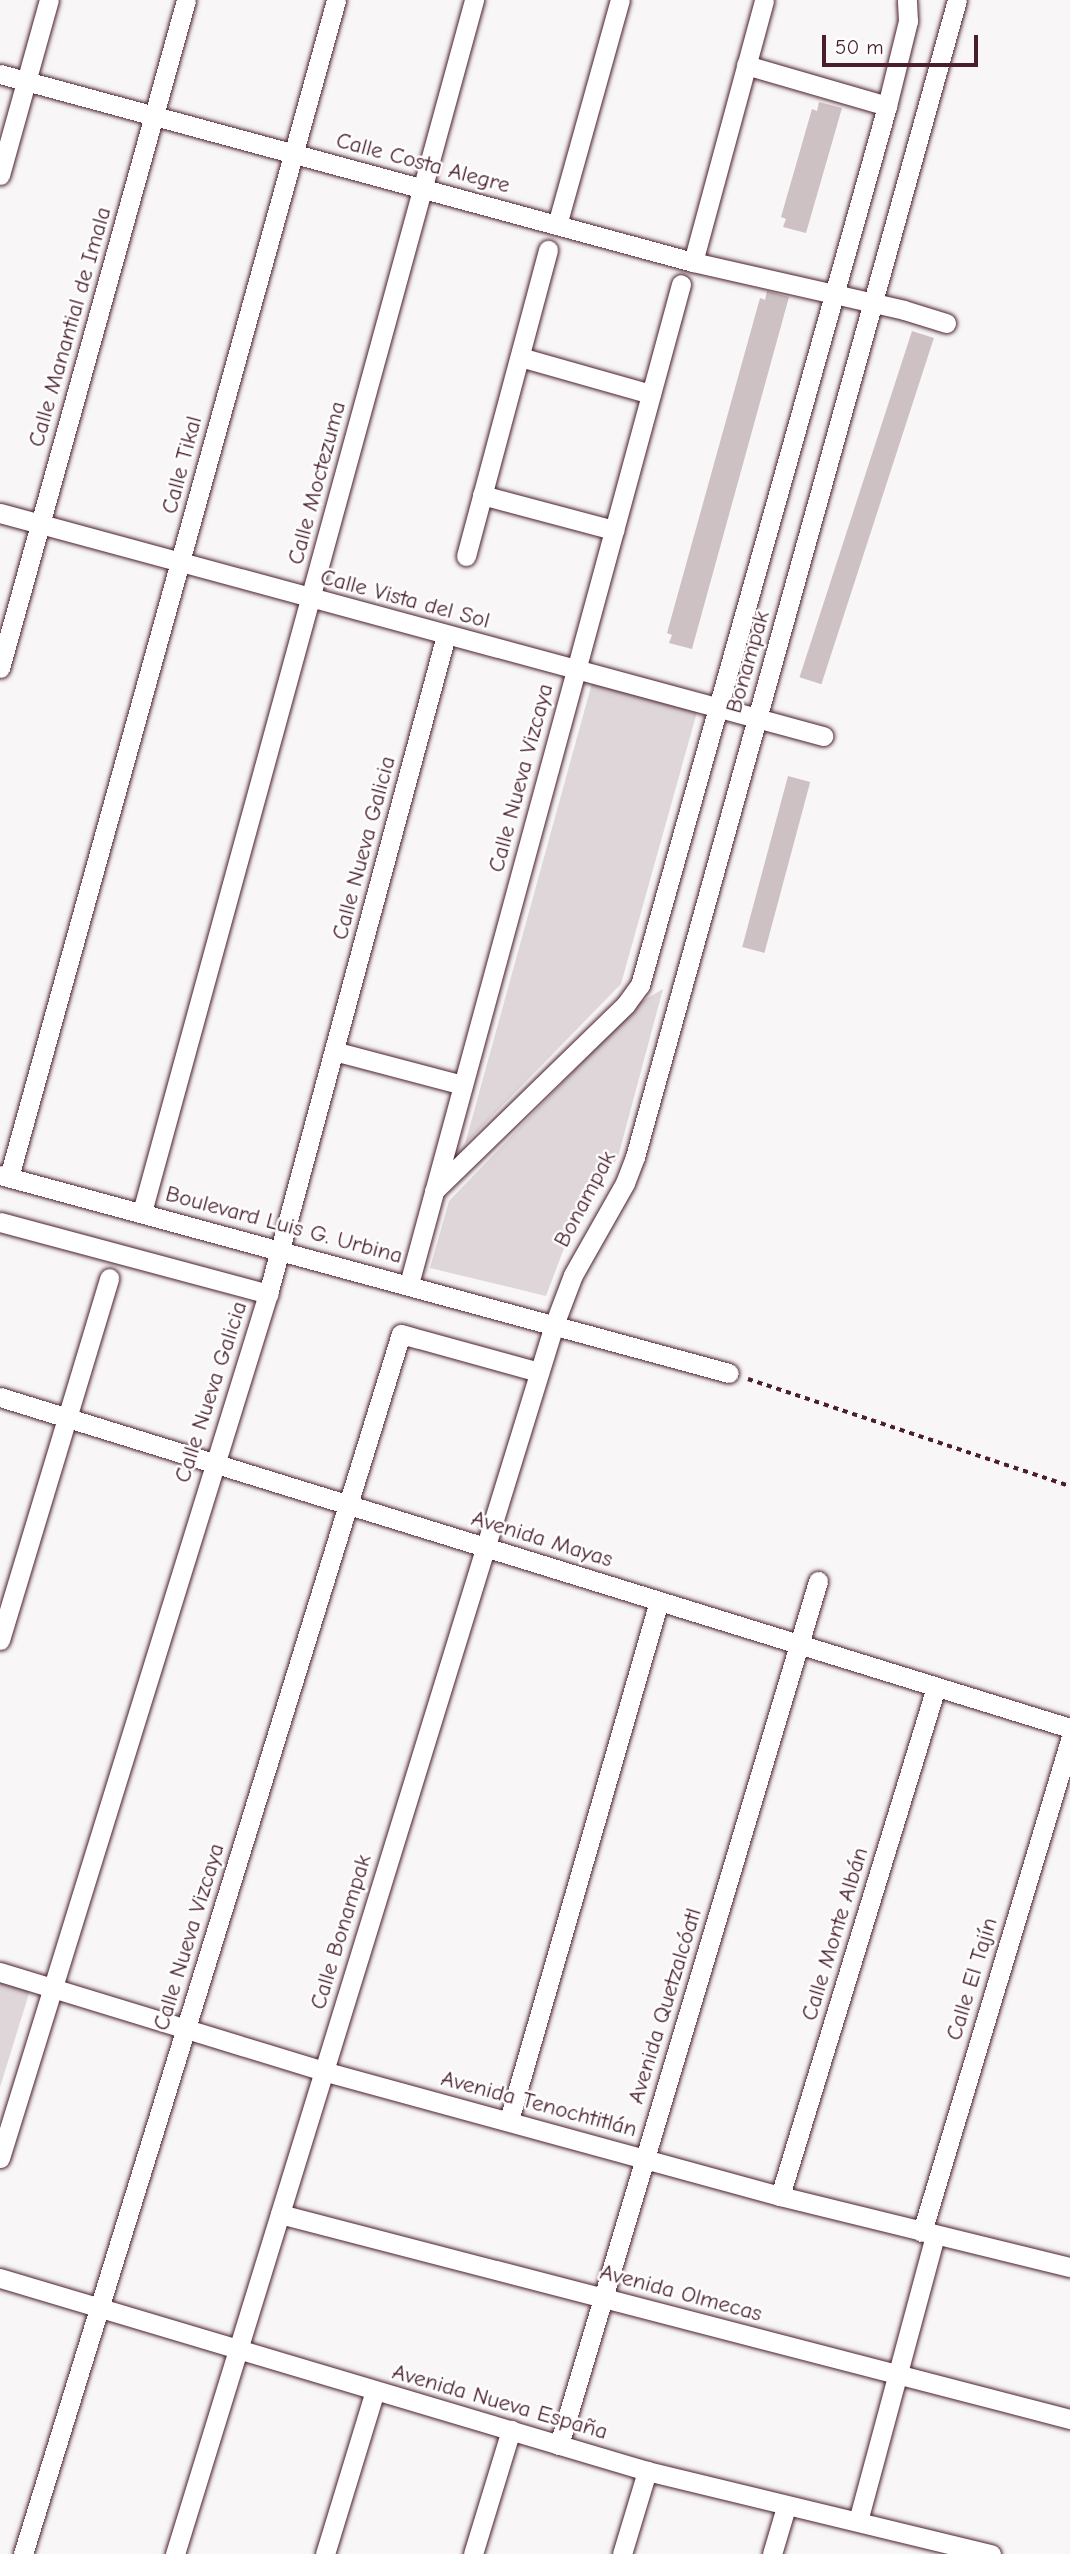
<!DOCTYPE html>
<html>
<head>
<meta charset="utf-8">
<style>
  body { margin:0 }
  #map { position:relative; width:1070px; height:2554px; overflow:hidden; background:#f8f6f7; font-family:"Comic Neue",sans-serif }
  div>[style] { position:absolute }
  .green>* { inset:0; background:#ded6d9 }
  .building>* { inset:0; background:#cdc1c4; transform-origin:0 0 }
  .path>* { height:3.5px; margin-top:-1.75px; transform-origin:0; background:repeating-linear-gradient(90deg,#4a1f2b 0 5px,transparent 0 10px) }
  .roads { filter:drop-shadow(0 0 2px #4a1f2b) drop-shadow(0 0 2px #4a1f2b) }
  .minor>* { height:19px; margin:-9.5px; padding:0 9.5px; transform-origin:9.5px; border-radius:9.5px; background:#fff }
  span { translate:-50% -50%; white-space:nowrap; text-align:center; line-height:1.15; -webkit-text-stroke:5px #fff; paint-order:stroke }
  .street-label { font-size:23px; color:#4a1f2b }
  .scale { position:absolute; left:822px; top:35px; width:156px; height:32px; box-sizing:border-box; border:4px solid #4a1f2b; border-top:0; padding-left:9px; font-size:21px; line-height:24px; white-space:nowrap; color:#4a1f2b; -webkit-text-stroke:5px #fff; paint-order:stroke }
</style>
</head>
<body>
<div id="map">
  <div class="green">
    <i style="clip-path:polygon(592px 683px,697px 712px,621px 984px,465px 1144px)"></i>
    <i style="clip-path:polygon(663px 989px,618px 1157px,571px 1230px,546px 1296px,430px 1268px,449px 1201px,639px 1003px)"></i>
    <i style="clip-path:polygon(0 1978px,31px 1987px,0 2087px)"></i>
  </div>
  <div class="building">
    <i style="clip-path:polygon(819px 102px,842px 108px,806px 233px,783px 227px,786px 219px,781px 217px,812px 109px,817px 111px)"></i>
    <i style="clip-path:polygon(767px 291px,789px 297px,692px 649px,669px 643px,672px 635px,667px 633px,760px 298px,765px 300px)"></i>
    <i style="left:912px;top:331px;width:23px;height:364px;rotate:18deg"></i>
    <i style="left:788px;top:776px;width:23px;height:177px;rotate:15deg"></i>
  </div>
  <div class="path">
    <i style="left:748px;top:1379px;width:339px;rotate:18.4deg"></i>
  </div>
  <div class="roads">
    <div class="minor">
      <i style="left:746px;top:65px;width:147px;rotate:16.2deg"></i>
      <i style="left:0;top:74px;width:718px;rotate:15.18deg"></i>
      <i style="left:693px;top:262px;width:216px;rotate:12.8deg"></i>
      <i style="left:904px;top:310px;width:44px;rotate:17.2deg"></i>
      <i style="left:0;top:175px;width:182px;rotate:-74.4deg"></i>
      <i style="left:557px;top:225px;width:234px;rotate:-74.4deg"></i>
      <i style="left:693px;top:262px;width:271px;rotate:-74.8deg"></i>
      <i style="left:520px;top:357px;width:136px;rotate:15.8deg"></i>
      <i style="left:482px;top:495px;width:137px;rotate:14.9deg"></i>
      <i style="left:0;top:513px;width:853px;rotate:15.16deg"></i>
      <i style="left:466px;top:556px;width:317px;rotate:-75deg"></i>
      <i style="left:0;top:668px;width:693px;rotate:-74.44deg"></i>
      <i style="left:334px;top:1051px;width:133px;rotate:14.8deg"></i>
      <i style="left:0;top:1175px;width:755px;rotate:15.2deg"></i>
      <i style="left:9px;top:1177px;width:1222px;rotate:-74.47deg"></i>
      <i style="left:434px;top:1191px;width:268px;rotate:-44.2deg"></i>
      <i style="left:626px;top:1004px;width:24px;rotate:-54deg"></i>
      <i style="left:640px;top:985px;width:913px;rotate:-74.3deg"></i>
      <i style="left:887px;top:106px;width:88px;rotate:-76.1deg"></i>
      <i style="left:908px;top:21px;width:21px;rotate:-93deg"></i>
      <i style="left:142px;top:1212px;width:1257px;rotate:-74.68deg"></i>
      <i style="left:0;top:1222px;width:278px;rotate:15deg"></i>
      <i style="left:409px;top:1284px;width:1036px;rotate:-74.78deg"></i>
      <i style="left:0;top:1397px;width:1120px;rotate:17.19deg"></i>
      <i style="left:0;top:1640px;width:378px;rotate:-73.2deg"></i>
      <i style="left:0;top:1972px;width:338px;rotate:17deg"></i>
      <i style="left:323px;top:2071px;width:474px;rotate:15.3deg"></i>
      <i style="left:780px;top:2196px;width:299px;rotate:13.8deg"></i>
      <i style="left:509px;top:2120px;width:540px;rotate:-73.88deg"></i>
      <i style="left:0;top:2158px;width:905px;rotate:-72.77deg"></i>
      <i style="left:268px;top:1294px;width:683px;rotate:-74.88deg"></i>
      <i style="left:780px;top:2196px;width:532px;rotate:-72.96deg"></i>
      <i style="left:280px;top:2214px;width:816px;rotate:14.55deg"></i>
      <i style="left:922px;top:2232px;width:514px;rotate:-73.26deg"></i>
      <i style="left:0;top:2278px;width:675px;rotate:16.61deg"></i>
      <i style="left:647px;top:2471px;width:354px;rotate:13.6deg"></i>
      <i style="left:559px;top:2445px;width:902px;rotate:-73.31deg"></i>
      <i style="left:858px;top:2521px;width:296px;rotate:-74.9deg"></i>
      <i style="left:23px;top:2554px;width:1277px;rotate:-72.79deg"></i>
      <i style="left:401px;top:1334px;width:143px;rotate:15.4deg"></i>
      <i style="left:175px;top:2554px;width:1286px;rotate:-72.86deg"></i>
      <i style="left:554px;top:1325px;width:53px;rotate:-69.2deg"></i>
      <i style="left:573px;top:1275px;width:106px;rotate:-60.5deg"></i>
      <i style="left:625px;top:1183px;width:28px;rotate:-69deg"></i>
      <i style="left:635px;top:1157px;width:1201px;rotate:-74.45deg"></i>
      <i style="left:325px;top:2554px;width:171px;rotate:-73deg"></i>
      <i style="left:473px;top:2554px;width:130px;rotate:-73deg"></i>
      <i style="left:622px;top:2554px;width:87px;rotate:-73.2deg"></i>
      <i style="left:772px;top:2554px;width:49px;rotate:-73.4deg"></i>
    </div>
  </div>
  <div class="street-label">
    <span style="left:423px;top:163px;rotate:15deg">Calle Costa Alegre</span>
    <span style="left:70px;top:327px;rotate:-74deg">Calle Manantial de Imala</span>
    <span style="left:182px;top:465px;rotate:-75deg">Calle Tikal</span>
    <span style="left:317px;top:483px;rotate:-75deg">Calle Moctezuma</span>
    <span style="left:405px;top:599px;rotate:15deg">Calle Vista del Sol</span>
    <span style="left:748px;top:662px;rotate:-74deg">Bonampak</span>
    <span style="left:521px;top:778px;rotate:-75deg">Calle Nueva Vizcaya</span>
    <span style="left:364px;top:848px;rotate:-75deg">Calle Nueva Galicia</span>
    <span style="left:585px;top:1199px;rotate:-62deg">Bonampak</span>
    <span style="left:284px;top:1225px;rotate:15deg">Boulevard Luis G. Urbina</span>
    <span style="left:211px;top:1392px;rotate:-72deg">Calle Nueva Galicia</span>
    <span style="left:542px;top:1539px;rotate:17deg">Avenida Mayas</span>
    <span style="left:341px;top:1932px;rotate:-73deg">Calle Bonampak</span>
    <span style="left:835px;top:1934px;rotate:-73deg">Calle Monte Albán</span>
    <span style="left:189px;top:1937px;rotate:-73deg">Calle Nueva Vizcaya</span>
    <span style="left:972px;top:1979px;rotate:-73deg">Calle El Tajín</span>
    <span style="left:665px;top:2006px;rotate:-73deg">Avenida Quetzalcóatl</span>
    <span style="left:539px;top:2104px;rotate:15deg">Avenida Tenochtitlán</span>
    <span style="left:681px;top:2293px;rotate:15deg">Avenida Olmecas</span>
    <span style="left:500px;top:2402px;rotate:16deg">Avenida Nueva España</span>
  </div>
  <div class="scale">50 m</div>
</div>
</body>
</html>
